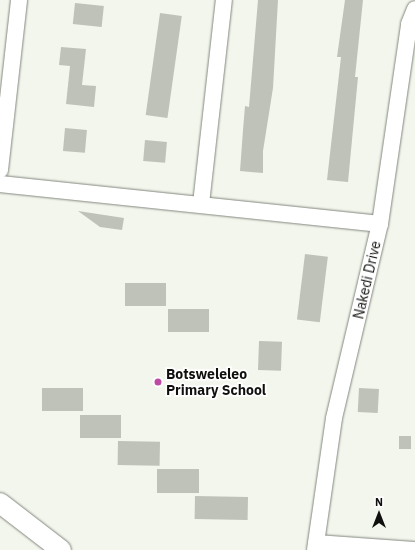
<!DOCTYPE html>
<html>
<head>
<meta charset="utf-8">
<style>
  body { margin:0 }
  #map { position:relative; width:415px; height:550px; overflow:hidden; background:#f2f6ed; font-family:"IBM Plex Sans",sans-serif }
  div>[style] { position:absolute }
  .building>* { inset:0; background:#bec2b9; transform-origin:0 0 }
  .roads { filter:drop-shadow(0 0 1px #83877e) drop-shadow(0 0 1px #83877e) }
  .minor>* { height:16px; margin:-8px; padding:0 8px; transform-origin:8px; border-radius:8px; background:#fff }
  .tertiary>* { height:20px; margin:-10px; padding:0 10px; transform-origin:10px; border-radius:10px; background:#fff }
  .dots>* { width:11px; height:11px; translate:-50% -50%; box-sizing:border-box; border:2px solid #fff; border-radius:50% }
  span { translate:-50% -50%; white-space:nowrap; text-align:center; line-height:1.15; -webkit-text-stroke:3.5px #fff; paint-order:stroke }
  .street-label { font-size:14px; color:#0f100d }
  .poi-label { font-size:14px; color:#0f100d; font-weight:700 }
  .left { translate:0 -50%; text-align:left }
  .north { position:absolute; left:359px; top:494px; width:40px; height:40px; -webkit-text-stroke:3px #fff; paint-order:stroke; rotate:0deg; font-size:11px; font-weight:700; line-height:16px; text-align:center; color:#0f100d }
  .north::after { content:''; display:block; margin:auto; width:14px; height:18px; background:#0f100d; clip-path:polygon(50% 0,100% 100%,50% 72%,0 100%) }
</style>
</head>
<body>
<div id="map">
  <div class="building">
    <i style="clip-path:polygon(258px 0,278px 0,273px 88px,263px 151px,263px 173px,240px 171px,243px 130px,245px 106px,249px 107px)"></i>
    <i style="clip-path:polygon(345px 0,363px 0,355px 77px,358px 77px,348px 182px,327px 180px,341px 57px,337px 57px)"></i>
    <i style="left:75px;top:3px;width:29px;height:21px;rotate:6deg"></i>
    <i style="left:160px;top:13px;width:22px;height:103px;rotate:8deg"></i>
    <i style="clip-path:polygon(61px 47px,86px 49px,82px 85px,96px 86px,94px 107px,66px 104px,70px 66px,59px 65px)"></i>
    <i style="left:65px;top:128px;width:22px;height:23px;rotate:5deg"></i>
    <i style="left:145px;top:140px;width:22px;height:21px;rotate:5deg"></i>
    <i style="clip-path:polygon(78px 211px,124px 218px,122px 230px,100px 227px)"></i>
    <i style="left:305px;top:254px;width:23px;height:66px;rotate:7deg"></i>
    <i style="left:125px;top:283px;width:41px;height:23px"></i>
    <i style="left:168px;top:309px;width:41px;height:23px"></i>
    <i style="left:259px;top:341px;width:23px;height:29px;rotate:2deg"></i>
    <i style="left:42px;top:388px;width:41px;height:23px"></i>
    <i style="left:359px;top:388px;width:20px;height:24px;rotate:3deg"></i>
    <i style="left:80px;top:415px;width:41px;height:23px"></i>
    <i style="left:399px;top:436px;width:12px;height:13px"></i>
    <i style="left:118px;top:441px;width:42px;height:24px;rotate:1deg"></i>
    <i style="left:157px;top:469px;width:42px;height:24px"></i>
    <i style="left:195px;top:496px;width:53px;height:23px;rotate:1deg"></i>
  </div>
  <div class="roads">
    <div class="minor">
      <i style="left:0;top:170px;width:171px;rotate:-83.6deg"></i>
      <i style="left:0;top:184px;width:382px;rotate:6deg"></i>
      <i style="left:201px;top:204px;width:205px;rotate:-83.6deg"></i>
      <i style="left:316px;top:543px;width:98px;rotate:4.1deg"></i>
      <i style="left:315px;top:550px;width:133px;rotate:-81.8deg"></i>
      <i style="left:334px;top:418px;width:199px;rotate:-76.7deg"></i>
      <i style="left:380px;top:224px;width:202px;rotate:-81.7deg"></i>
      <i style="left:409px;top:24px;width:16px;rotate:-68deg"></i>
    </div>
    <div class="tertiary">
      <i style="left:0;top:503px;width:77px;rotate:37.6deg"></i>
    </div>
  </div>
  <div class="dots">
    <i style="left:158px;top:382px;background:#bd4aa3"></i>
  </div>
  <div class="street-label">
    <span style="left:367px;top:280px;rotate:-77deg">Nakedi Drive</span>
  </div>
  <div class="poi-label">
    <span class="left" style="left:166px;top:382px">Botsweleleo<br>Primary School</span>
  </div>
  <div class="north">N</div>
</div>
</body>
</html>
